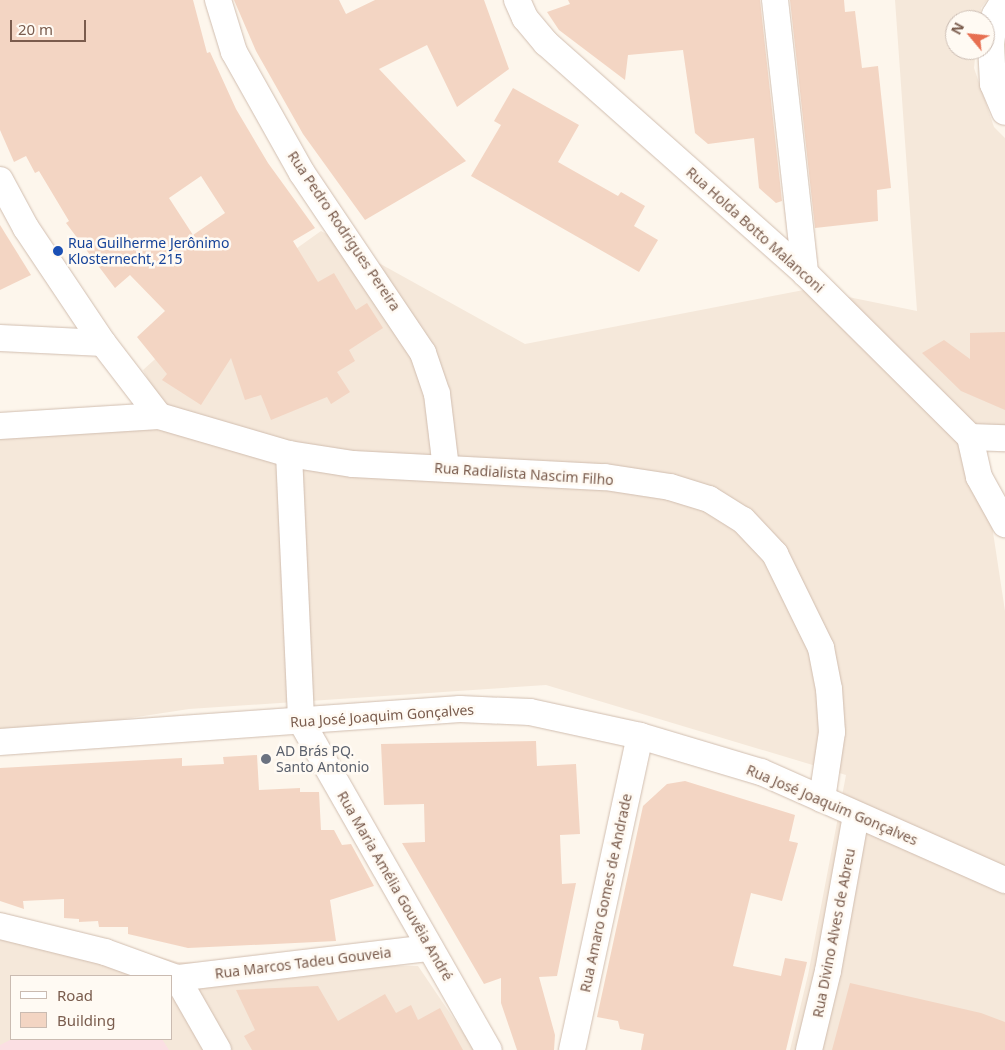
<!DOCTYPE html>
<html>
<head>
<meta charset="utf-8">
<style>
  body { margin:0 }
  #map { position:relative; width:1005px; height:1050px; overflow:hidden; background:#fdf6ec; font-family:"Noto Sans",sans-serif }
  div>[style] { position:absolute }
  .residential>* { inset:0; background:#f5e8da }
  .medical>* { inset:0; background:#fbdfe3 }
  .building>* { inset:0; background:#f3d5c3 }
  .roads { filter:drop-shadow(0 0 1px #d1beb0) drop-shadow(0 0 1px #d1beb0) }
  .minor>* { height:26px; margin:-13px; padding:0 13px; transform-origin:13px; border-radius:13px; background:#fff }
  .dots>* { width:14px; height:14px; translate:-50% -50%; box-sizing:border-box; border:2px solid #fffaf3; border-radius:50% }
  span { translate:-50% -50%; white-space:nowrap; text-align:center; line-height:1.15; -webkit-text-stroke:5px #fffaf3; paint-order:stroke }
  .street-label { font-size:14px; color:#7a5c4d }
  .transit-label { font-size:14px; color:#164399 }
  .left { translate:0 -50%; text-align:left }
  .worship-label { font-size:14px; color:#5b616d }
  .legend { position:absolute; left:10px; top:975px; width:162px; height:65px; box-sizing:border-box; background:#fffaf3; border:1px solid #cabbb1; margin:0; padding:6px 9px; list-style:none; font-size:15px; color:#7a5c4d }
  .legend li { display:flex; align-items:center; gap:10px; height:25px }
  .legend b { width:25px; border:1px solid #cabbb1 }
  .north { position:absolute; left:945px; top:10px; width:50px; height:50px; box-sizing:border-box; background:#fffaf3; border:1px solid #cabbb1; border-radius:50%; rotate:298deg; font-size:14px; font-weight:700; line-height:20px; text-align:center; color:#7a5c4d }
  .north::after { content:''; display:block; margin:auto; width:18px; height:22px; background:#e76f51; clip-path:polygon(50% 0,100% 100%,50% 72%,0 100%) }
  .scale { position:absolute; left:10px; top:20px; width:76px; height:22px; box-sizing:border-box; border:2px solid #7a5c4d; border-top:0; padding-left:6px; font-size:15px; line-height:18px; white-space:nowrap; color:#7a5c4d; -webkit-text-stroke:4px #fffaf3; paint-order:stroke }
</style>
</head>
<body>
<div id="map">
  <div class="residential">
    <i style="clip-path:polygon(895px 0,987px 0,981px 8px,980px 20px,955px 20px,955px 50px,976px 50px,974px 68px,994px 127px,1005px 138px,1005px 426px,977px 427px,1005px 611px,1005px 1050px,790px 1050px,808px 975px,846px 775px,546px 685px,189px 709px,0 738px,0 422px,166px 412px,143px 370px,206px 313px,321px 231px,525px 344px,809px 289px,917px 311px)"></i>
    <i style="clip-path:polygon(evenodd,0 912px,178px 962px,418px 966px,475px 1050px,0 1050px,0 912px,11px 976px,171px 976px,171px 1039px,11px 1039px,11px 976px)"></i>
  </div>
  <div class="medical">
    <i style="clip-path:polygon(12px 1039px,162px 1039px,169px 1050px,0 1050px,0 1045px)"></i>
  </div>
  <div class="building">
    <i style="clip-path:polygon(evenodd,0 0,193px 0,207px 53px,210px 52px,236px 109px,268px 163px,315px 228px,293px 241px,318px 282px,334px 273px,356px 310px,367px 303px,383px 328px,349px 350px,355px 361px,337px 372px,350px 392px,331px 404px,327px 397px,271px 420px,261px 395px,245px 400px,231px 358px,201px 405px,162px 380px,167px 374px,137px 337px,165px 311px,130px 275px,115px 288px,66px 223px,69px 221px,39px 171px,35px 173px,26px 156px,14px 162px,0 130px,0 0,201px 176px,225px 213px,193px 235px,169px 198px,201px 176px)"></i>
    <i style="clip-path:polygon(234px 0,339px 0,346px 14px,375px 0,484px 0,509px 69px,457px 107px,427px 45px,379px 69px,466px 161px,365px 220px,303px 134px,256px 51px)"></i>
    <i style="clip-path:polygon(568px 0,760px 0,782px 201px,776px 203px,759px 188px,754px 138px,708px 144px,695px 133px,683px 50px,628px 55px,625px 80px,559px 30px,547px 12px,570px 4px)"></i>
    <i style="clip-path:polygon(790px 0,844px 0,845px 12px,855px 11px,862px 68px,878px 66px,891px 188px,877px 190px,878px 221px,815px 228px)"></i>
    <i style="clip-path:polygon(513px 88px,579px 125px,558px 162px,618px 196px,621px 192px,645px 206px,634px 226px,658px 240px,639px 272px,471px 176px,501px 125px,494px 121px)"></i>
    <i style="clip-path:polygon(0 225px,31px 275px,0 290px)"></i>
    <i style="clip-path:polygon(1005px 332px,1005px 410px,961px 391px,922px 353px,944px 340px,970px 359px,970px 333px)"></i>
    <i style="clip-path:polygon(536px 741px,537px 766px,576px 764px,580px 834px,560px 835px,562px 884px,576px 883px,557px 976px,539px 977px,555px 1035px,554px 1050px,517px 1050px,501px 1003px,501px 978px,484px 984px,402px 843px,425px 842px,424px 804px,384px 805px,381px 744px)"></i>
    <i style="clip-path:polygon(257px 755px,259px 790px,300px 788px,300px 792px,319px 792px,321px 830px,334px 830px,342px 845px,351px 844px,374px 886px,330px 900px,336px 941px,188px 948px,128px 934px,128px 927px,99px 927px,98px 921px,79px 922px,79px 919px,64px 918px,64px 899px,23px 901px,24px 909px,0 901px,0 768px,182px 758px,182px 766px,224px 764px,223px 757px)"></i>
    <i style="clip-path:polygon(685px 781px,795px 815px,789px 841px,798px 843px,782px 901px,751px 893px,733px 966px,781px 976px,785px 958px,807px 962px,786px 1050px,641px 1050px,644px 1034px,620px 1029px,618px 1021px,597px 1017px,643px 806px,667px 784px)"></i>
    <i style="clip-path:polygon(850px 983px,981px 1013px,1005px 1022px,1005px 1050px,832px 1050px)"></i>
    <i style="clip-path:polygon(318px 986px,338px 1021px,385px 994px,396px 1013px,411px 1005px,418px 1020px,440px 1008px,463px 1050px,252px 1050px,244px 1036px,255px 1030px,236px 990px)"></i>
  </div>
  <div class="roads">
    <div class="minor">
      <i style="left:218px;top:0;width:54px;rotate:72.9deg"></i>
      <i style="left:234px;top:52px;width:139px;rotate:60.7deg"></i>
      <i style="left:302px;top:173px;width:217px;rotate:56.1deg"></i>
      <i style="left:423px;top:353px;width:43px;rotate:71.1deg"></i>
      <i style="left:437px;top:394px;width:75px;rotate:83.1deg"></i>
      <i style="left:517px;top:0;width:20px;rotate:66deg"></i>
      <i style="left:525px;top:18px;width:33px;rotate:50deg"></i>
      <i style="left:546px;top:43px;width:346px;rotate:41.6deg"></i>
      <i style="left:805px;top:273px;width:233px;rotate:44.8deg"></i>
      <i style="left:970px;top:437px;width:35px;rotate:2deg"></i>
      <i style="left:775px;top:0;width:275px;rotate:83.7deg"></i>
      <i style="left:1004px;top:0;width:17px;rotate:121deg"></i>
      <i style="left:995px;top:15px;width:30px;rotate:98deg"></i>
      <i style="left:991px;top:45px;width:39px;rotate:87deg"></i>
      <i style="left:993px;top:84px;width:30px;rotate:67deg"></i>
      <i style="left:0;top:180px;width:55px;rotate:61.6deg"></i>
      <i style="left:26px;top:228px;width:138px;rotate:56.2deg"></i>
      <i style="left:103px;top:343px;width:92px;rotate:52.5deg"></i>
      <i style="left:0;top:338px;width:103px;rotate:2.8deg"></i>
      <i style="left:0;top:426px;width:159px;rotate:-3.6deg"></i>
      <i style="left:159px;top:416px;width:135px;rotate:16.3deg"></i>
      <i style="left:289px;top:454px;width:65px;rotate:8.9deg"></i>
      <i style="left:353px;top:464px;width:252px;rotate:3deg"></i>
      <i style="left:605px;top:477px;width:66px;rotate:8.7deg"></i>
      <i style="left:670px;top:487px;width:41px;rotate:17.1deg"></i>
      <i style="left:709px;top:499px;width:40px;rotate:32deg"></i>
      <i style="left:743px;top:520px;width:47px;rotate:46.7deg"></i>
      <i style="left:775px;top:554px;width:105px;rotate:63.9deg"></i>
      <i style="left:821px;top:648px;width:42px;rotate:79deg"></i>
      <i style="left:829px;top:689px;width:43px;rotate:86deg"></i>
      <i style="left:832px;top:732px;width:68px;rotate:98.5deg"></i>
      <i style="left:970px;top:437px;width:41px;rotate:77.3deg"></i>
      <i style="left:979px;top:477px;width:54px;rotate:61deg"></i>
      <i style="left:289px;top:454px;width:267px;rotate:87.4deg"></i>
      <i style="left:301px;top:721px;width:379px;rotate:60.3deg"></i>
      <i style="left:0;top:742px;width:461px;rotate:-4.1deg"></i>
      <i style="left:460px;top:709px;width:70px;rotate:2.5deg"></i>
      <i style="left:530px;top:712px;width:113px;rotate:12.3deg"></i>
      <i style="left:640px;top:736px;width:126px;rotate:16.6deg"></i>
      <i style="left:761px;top:772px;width:267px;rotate:23.9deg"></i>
      <i style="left:0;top:926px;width:108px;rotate:13.9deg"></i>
      <i style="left:105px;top:952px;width:77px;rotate:19.9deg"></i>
      <i style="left:177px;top:978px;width:83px;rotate:60.3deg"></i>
      <i style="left:177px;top:978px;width:254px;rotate:-6.8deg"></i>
      <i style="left:572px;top:1050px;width:321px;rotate:-77.8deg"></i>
      <i style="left:809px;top:1050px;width:81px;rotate:-76.5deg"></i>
      <i style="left:828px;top:971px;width:158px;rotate:-79.8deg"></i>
    </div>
  </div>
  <div class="dots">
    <i style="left:58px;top:251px;background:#1a4fb4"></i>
    <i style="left:266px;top:759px;background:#6b7280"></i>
  </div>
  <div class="street-label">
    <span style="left:755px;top:230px;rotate:42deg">Rua Holda Botto Malanconi</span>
    <span style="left:344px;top:231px;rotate:56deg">Rua Pedro Rodrigues Pereira</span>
    <span style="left:524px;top:474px;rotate:4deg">Rua Radialista Nascim Filho</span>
    <span style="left:382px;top:716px;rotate:-4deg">Rua José Joaquim Gonçalves</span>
    <span style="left:832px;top:805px;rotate:23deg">Rua José Joaquim Gonçalves</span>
    <span style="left:395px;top:886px;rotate:60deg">Rua Maria Amélia Gouvêia André</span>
    <span style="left:606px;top:893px;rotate:-78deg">Rua Amaro Gomes de Andrade</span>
    <span style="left:834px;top:933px;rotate:-79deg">Rua Divino Alves de Abreu</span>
    <span style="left:303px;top:963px;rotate:-7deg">Rua Marcos Tadeu Gouveia</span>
  </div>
  <div class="transit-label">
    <span class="left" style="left:68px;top:251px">Rua Guilherme Jerônimo<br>Klosternecht, 215</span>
  </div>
  <div class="worship-label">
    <span class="left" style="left:276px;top:759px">AD Brás PQ.<br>Santo Antonio</span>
  </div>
  <ul class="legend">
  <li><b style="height:6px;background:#fff"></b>Road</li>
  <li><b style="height:14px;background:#f3d5c3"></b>Building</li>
  </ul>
  <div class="north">N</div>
  <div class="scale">20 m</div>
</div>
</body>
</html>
